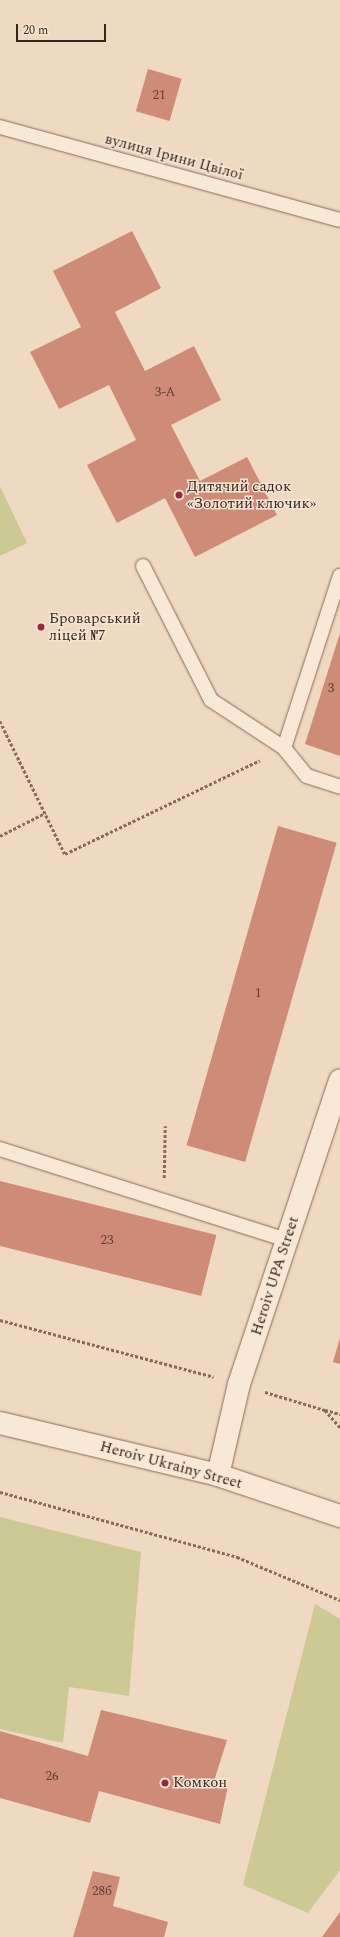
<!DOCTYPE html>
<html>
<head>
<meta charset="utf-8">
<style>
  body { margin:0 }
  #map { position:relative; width:340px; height:1937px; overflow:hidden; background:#efd9c2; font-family:Spectral,serif }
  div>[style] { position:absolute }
  .green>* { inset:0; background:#cdc995 }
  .building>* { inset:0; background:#ce8b77; transform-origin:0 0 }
  .path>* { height:2.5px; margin-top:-1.25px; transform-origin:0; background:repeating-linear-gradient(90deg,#896959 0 3px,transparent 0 5px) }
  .roads { filter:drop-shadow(0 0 1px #896959) drop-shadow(0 0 1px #896959) }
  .service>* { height:14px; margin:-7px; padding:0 7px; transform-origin:7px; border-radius:7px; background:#f9e8d5 }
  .minor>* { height:22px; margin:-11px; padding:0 11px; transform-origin:11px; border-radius:11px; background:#f9e8d5 }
  .secondary>* { height:22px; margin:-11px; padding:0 11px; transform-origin:11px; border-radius:11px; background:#f9e8d5 }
  .dots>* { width:11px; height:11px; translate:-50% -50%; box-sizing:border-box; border:2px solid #f6e5d2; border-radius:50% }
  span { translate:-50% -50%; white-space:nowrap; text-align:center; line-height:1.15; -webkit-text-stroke:3px #f6e5d2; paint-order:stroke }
  .number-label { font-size:13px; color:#5e3e34 }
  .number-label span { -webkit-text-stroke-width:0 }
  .street-label { font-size:15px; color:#38251d }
  .poi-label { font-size:15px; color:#38251d }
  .left { translate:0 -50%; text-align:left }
  .scale { position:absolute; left:16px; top:24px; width:90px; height:18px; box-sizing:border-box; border:2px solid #38251d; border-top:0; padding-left:5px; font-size:12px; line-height:14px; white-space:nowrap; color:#38251d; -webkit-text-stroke:3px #f6e5d2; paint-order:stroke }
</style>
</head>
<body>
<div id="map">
  <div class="green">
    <i style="clip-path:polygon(0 486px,27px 543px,0 556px)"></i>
    <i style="clip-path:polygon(0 1517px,141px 1552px,129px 1696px,69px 1687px,63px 1743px,0 1729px)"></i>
    <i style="clip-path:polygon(315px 1604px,340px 1619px,340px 1870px,308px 1913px,243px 1885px)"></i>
  </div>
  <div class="building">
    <i style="left:148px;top:69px;width:35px;height:44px;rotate:16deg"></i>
    <i style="clip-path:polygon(132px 231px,161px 288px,115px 312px,145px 371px,194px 346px,221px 400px,171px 425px,200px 481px,247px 457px,277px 515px,195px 557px,165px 498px,117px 523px,87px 465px,136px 440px,109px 385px,59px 409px,30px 352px,81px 327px,53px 271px)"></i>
    <i style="clip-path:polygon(340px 633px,340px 756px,305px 744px)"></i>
    <i style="left:278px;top:826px;width:61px;height:332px;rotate:16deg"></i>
    <i style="left:0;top:1181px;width:223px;height:63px;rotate:14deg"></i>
    <i style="clip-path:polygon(340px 1338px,340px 1364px,333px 1362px)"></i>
    <i style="clip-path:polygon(101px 1710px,227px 1740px,214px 1781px,228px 1786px,220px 1824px,99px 1791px,90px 1823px,0 1798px,0 1731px,88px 1756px)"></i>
    <i style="clip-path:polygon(93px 1871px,120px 1877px,113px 1906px,168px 1922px,164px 1937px,73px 1937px)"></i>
    <i style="clip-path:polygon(340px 1912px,340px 1937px,322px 1937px)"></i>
  </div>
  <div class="path">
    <i style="left:0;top:721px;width:148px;rotate:64deg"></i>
    <i style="left:65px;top:854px;width:216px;rotate:-25.7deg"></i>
    <i style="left:0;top:836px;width:51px;rotate:-27.1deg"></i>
    <i style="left:164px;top:1178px;width:52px;rotate:-88.9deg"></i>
    <i style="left:0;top:1320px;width:221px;rotate:14.9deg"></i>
    <i style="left:265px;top:1392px;width:63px;rotate:16.7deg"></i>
    <i style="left:325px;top:1410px;width:23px;rotate:49deg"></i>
    <i style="left:325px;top:1410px;width:16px;rotate:15deg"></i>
    <i style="left:0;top:1492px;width:246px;rotate:15.3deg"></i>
    <i style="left:237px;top:1557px;width:112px;rotate:22.7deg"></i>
  </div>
  <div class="roads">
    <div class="service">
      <i style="left:0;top:127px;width:352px;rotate:15.3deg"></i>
      <i style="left:143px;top:566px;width:150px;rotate:63.1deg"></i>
      <i style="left:211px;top:700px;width:87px;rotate:33.3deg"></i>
      <i style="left:284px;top:748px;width:36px;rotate:51deg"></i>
      <i style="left:307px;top:776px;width:35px;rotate:18deg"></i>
      <i style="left:284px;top:748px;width:181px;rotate:-72deg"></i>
      <i style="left:0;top:1149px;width:301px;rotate:17.6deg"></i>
    </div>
    <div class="minor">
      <i style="left:218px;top:1475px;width:93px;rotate:-77deg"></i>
      <i style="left:239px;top:1384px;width:320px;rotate:-71.6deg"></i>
    </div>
    <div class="secondary">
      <i style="left:0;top:1423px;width:224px;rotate:13.4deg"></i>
      <i style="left:218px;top:1475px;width:129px;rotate:18.6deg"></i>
    </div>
  </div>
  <div class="dots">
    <i style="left:179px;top:495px;background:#99273d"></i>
    <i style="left:41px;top:627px;background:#99273d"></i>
    <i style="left:165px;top:1783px;background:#99273d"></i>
  </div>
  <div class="number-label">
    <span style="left:159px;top:95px">21</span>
    <span style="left:165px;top:392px">3-А</span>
    <span style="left:331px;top:688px">3</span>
    <span style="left:258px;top:993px">1</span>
    <span style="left:107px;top:1240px">23</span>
    <span style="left:52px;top:1776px">26</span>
    <span style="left:102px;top:1891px">28б</span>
  </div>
  <div class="street-label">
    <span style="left:174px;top:157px;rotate:15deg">вулиця Ірини Цвілої</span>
    <span style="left:275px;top:1276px;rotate:-72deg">Heroiv UPA Street</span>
    <span style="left:171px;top:1465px;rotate:15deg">Heroiv Ukrainy Street</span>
  </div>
  <div class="poi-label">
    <span class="left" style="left:187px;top:495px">Дитячий садок<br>«Золотий ключик»</span>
    <span class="left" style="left:49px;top:627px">Броварський<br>ліцей №7</span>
    <span class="left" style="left:173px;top:1783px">Комкон</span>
  </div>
  <div class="scale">20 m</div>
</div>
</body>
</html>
